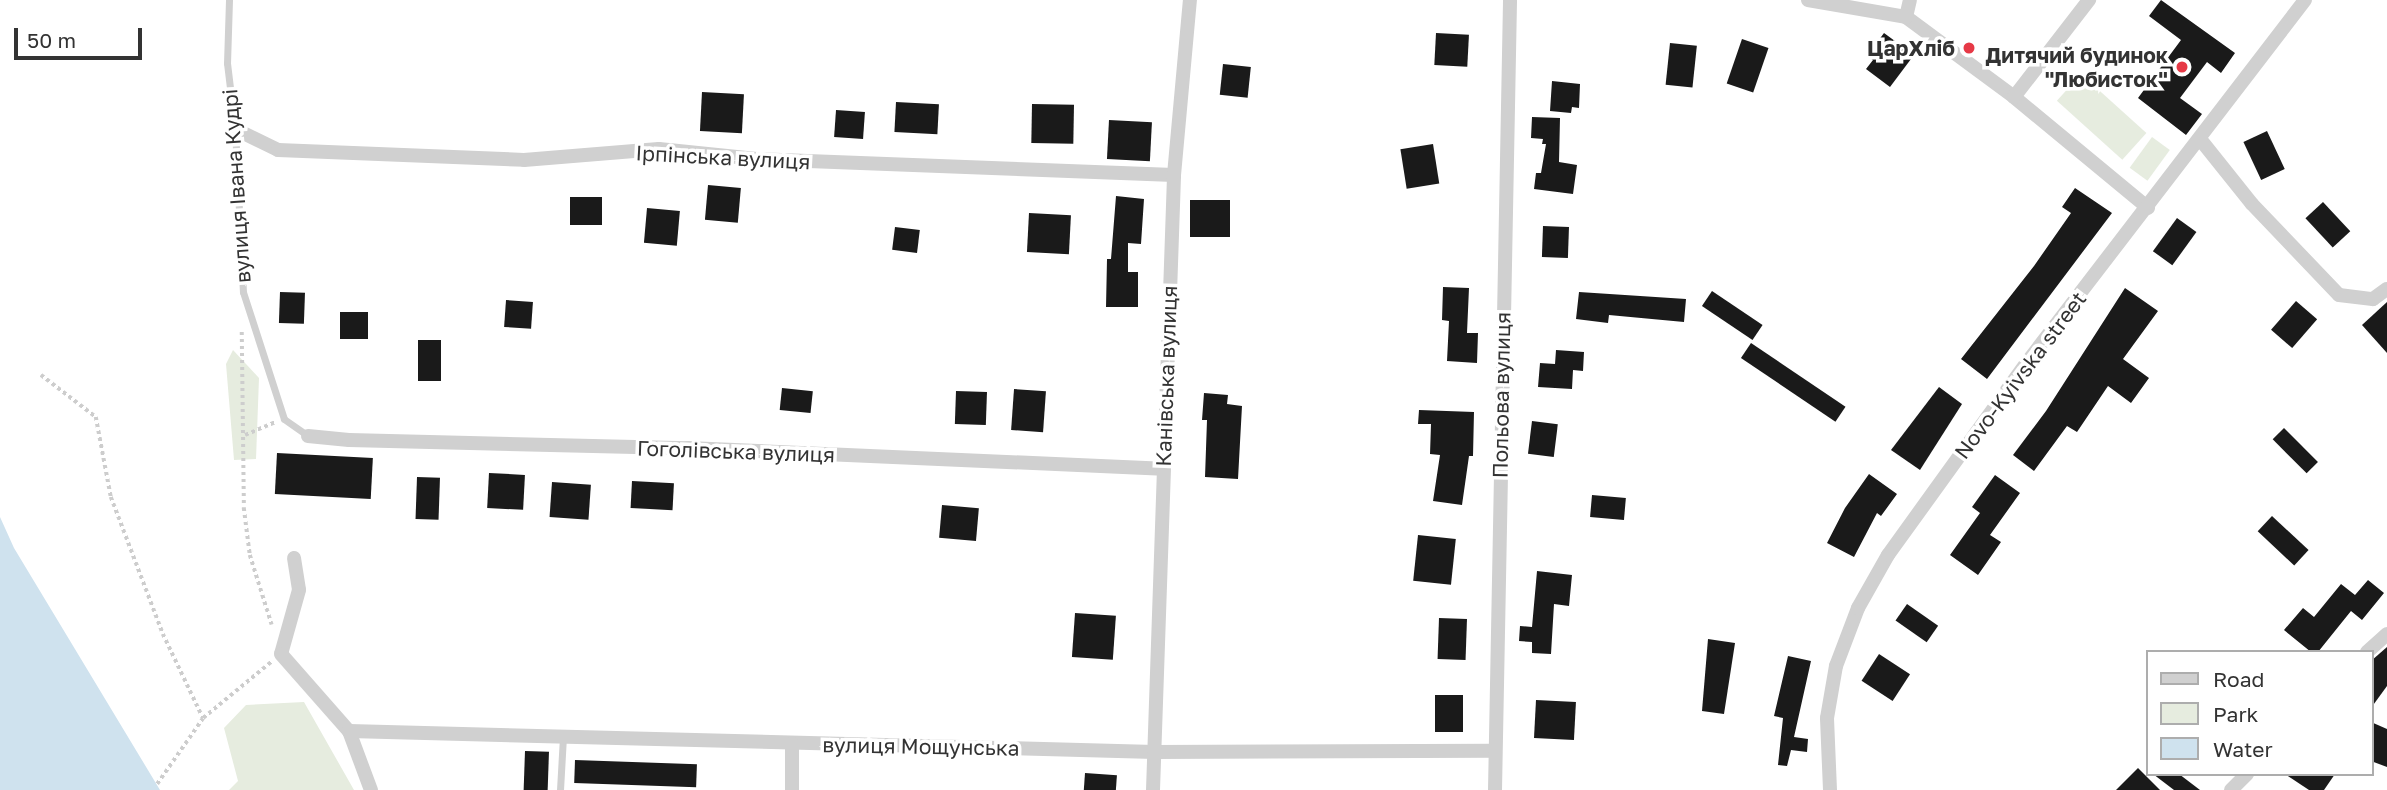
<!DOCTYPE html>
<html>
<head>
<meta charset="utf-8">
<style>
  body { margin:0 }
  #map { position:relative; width:2387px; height:790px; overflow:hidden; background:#fff; font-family:"Golos Text",sans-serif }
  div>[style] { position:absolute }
  .green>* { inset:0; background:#e6ecdf; transform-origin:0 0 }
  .water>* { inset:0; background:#cfe2ee }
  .building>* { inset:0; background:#1a1a1a; transform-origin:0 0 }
  .path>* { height:3.5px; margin-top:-1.75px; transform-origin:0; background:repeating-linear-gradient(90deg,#cdcdcd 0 3.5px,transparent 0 7px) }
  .lane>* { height:7px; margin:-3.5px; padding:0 3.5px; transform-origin:3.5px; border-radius:3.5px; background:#d0d0d0 }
  .street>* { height:14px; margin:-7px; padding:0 7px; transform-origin:7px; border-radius:7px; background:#d0d0d0 }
  .dots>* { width:19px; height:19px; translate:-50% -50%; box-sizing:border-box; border:4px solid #fff; border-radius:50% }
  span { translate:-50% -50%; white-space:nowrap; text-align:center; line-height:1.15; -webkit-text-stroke:7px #fff; paint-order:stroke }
  .poi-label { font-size:21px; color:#333; font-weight:700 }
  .right { translate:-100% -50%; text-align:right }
  .street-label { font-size:21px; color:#333 }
  .legend { position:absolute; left:2146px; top:650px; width:228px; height:126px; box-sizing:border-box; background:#fff; border:2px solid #adadad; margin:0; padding:9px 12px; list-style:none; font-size:21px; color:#333 }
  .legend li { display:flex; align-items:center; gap:14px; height:35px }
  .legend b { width:35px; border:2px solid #adadad }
  .scale { position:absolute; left:14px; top:28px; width:128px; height:32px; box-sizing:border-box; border:4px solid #333; border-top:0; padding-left:9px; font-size:21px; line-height:24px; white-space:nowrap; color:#333; -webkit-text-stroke:5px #fff; paint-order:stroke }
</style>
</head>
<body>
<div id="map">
  <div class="green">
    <i style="left:2081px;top:74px;width:88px;height:36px;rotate:42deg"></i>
    <i style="left:2152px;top:137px;width:22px;height:38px;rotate:36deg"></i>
    <i style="clip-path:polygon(233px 350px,259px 378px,256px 459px,234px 460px,226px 364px)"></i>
    <i style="clip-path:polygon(304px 702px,354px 790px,229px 790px,238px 781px,224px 728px,246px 705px)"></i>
  </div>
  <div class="water">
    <i style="clip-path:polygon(0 517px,14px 548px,160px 790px,0 790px)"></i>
  </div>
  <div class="building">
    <i style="clip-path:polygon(2161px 0,2235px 53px,2221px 73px,2207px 62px,2180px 98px,2202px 114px,2186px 135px,2138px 98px,2181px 40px,2149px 16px)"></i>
    <i style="left:1436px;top:33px;width:33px;height:32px;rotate:3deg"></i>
    <i style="clip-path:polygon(1884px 33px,1914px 55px,1890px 87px,1866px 69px,1873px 60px,1867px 56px)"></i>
    <i style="left:1742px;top:39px;width:28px;height:47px;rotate:19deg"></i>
    <i style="left:1670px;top:43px;width:27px;height:42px;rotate:6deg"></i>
    <i style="left:1223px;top:64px;width:28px;height:31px;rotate:6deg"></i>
    <i style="clip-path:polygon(1552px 81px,1580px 84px,1579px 108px,1572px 107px,1571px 113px,1550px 111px)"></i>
    <i style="left:702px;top:92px;width:42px;height:39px;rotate:3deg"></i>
    <i style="left:896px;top:102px;width:43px;height:30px;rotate:3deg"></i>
    <i style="left:1032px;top:104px;width:42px;height:39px;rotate:1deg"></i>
    <i style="left:836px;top:110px;width:29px;height:27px;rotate:4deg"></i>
    <i style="clip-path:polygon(1532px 117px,1560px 118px,1559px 162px,1577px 165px,1573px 194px,1534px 189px,1536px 173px,1541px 173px,1546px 144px,1542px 144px,1543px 139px,1531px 138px)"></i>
    <i style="left:1109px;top:120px;width:43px;height:39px;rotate:3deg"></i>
    <i style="left:2267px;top:131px;width:42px;height:26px;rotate:65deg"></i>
    <i style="left:1433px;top:144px;width:40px;height:33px;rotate:81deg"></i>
    <i style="left:708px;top:185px;width:33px;height:35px;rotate:5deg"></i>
    <i style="clip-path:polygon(2075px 188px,2112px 213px,1987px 379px,1961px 359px,2034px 266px,2071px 213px,2062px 207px)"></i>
    <i style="clip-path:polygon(1116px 196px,1144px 199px,1141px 244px,1128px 243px,1128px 272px,1138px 272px,1138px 307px,1106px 307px,1107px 259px,1111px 259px)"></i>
    <i style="left:602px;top:197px;width:28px;height:32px;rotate:90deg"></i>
    <i style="left:1190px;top:200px;width:40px;height:37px"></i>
    <i style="left:2323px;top:202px;width:40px;height:24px;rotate:47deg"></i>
    <i style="left:647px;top:208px;width:33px;height:35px;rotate:5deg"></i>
    <i style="left:1029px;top:213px;width:42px;height:39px;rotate:3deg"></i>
    <i style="left:2177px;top:218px;width:24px;height:41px;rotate:36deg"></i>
    <i style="left:1543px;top:226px;width:26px;height:31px;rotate:2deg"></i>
    <i style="left:895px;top:227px;width:25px;height:23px;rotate:7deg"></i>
    <i style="clip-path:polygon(1443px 287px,1469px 288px,1467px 333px,1478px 333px,1477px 363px,1447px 361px,1449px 321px,1442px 320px)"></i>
    <i style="clip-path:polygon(2125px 288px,2158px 311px,2123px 359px,2149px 378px,2131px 403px,2108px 386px,2077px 432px,2067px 426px,2034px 471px,2013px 455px,2046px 411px)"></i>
    <i style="left:1712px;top:291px;width:61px;height:18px;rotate:34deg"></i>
    <i style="left:280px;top:292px;width:25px;height:31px;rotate:2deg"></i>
    <i style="clip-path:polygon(1579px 292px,1686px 299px,1684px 322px,1609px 315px,1608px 323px,1576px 319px)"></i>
    <i style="left:506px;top:300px;width:27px;height:27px;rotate:4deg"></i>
    <i style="left:2296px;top:301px;width:28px;height:38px;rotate:41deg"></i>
    <i style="clip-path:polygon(2387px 302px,2387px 353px,2362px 325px)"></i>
    <i style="left:340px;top:312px;width:28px;height:27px"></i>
    <i style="left:418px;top:340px;width:23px;height:41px"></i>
    <i style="left:1751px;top:343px;width:114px;height:18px;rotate:34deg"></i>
    <i style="clip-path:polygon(1556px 350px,1584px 352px,1583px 371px,1573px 370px,1572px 389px,1538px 387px,1540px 363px,1555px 364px)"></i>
    <i style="clip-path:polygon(1939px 387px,1962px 404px,1920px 470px,1891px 450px)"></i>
    <i style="left:782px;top:388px;width:31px;height:22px;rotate:6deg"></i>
    <i style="left:1014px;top:389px;width:32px;height:41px;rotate:4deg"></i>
    <i style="left:956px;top:391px;width:31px;height:33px;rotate:2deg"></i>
    <i style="clip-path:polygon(1204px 393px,1228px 395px,1227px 404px,1242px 406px,1238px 479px,1205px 477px,1207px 420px,1202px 420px)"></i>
    <i style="clip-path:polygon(1419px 410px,1474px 412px,1473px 456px,1469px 456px,1462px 505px,1433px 501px,1440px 455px,1430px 454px,1431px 424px,1418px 424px)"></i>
    <i style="left:1532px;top:421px;width:26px;height:33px;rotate:7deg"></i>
    <i style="left:2284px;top:428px;width:48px;height:16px;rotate:45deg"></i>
    <i style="left:277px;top:453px;width:96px;height:41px;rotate:3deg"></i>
    <i style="left:489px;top:473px;width:36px;height:35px;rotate:3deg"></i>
    <i style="clip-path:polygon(1869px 474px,1897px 494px,1881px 516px,1877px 513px,1854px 557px,1827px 543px,1845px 508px)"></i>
    <i style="clip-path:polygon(1995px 475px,2020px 493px,1990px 535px,2001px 542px,1978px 575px,1950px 555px,1980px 513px,1972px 507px)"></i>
    <i style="left:417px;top:477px;width:23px;height:42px;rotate:2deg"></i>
    <i style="left:632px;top:481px;width:42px;height:27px;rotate:3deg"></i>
    <i style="left:552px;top:482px;width:39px;height:35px;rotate:4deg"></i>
    <i style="left:1592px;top:495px;width:34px;height:22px;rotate:5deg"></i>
    <i style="left:942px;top:505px;width:37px;height:33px;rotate:5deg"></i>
    <i style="left:2272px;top:516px;width:50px;height:21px;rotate:43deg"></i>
    <i style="left:1418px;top:535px;width:38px;height:46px;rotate:6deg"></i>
    <i style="clip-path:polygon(1537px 571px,1572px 575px,1569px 606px,1554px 604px,1551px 654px,1532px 653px,1532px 642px,1519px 641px,1520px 626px,1532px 627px)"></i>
    <i style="clip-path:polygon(2368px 580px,2384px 593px,2362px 620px,2351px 611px,2318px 652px,2311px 652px,2284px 630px,2303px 608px,2314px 617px,2341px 584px,2355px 595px)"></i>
    <i style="left:1907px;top:604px;width:38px;height:20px;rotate:35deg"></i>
    <i style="left:1075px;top:613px;width:41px;height:44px;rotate:4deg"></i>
    <i style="left:1439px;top:618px;width:28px;height:41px;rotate:2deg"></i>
    <i style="clip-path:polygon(1708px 639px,1735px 643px,1724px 714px,1702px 711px)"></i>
    <i style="clip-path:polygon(2387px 647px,2387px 686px,2371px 708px,2371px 661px)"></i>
    <i style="left:1879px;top:654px;width:37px;height:32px;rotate:33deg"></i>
    <i style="clip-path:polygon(1788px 656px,1811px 661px,1794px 737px,1808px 739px,1807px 752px,1791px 750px,1787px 766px,1778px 765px,1783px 718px,1774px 716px)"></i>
    <i style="left:1435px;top:695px;width:28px;height:37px"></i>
    <i style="left:1536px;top:700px;width:40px;height:38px;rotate:3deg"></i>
    <i style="clip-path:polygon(2371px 722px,2387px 729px,2387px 767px,2371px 761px)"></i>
    <i style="left:525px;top:751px;width:24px;height:39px;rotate:2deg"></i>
    <i style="left:575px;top:760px;width:122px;height:23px;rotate:2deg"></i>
    <i style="clip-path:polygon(2138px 768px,2160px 790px,2116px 790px)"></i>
    <i style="left:1085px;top:773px;width:32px;height:17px;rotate:4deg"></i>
    <i style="clip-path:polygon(2153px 774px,2179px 774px,2200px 790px,2174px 790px)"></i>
    <i style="clip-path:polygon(2285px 774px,2335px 774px,2324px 790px,2309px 790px)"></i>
  </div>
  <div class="path">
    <i style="left:242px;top:332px;width:176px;rotate:89.3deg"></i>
    <i style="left:244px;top:508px;width:47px;rotate:82.7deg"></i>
    <i style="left:250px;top:555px;width:73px;rotate:72.6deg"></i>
    <i style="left:41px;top:375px;width:69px;rotate:37.4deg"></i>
    <i style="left:96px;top:417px;width:81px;rotate:79.4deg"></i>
    <i style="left:111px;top:497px;width:147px;rotate:69.2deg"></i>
    <i style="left:163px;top:634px;width:93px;rotate:64.5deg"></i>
    <i style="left:245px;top:435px;width:34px;rotate:-23deg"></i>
    <i style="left:157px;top:784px;width:80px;rotate:-55.1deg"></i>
    <i style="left:203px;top:718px;width:88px;rotate:-39.5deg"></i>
  </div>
  <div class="lane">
    <i style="left:229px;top:0;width:63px;rotate:91.8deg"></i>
    <i style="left:227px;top:63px;width:66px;rotate:83.1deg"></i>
    <i style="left:235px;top:129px;width:163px;rotate:87.2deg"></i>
    <i style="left:243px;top:292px;width:133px;rotate:72.1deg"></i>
    <i style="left:284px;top:419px;width:29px;rotate:35deg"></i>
    <i style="left:560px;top:790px;width:53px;rotate:-86.8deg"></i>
  </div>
  <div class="street">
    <i style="left:1808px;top:0;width:99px;rotate:9.8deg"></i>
    <i style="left:1906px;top:17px;width:134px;rotate:36.5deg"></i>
    <i style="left:2014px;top:97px;width:174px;rotate:39.6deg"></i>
    <i style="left:1906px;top:17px;width:17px;rotate:-77deg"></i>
    <i style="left:2014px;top:97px;width:123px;rotate:-52.3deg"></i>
    <i style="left:235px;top:129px;width:48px;rotate:26deg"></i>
    <i style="left:278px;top:150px;width:246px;rotate:2.3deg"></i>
    <i style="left:524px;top:160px;width:135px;rotate:-4.7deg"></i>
    <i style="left:659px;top:149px;width:98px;rotate:5.9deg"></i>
    <i style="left:756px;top:159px;width:418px;rotate:2.2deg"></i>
    <i style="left:2200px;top:139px;width:83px;rotate:51.3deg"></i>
    <i style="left:2252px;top:204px;width:126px;rotate:46.3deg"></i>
    <i style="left:2339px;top:295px;width:34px;rotate:7deg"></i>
    <i style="left:2373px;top:299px;width:17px;rotate:-36deg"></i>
    <i style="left:308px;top:436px;width:41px;rotate:5.6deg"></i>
    <i style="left:349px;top:440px;width:339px;rotate:1.4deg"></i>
    <i style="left:688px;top:448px;width:475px;rotate:2.5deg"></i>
    <i style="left:294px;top:558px;width:32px;rotate:81deg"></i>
    <i style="left:299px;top:590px;width:66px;rotate:105.7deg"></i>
    <i style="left:281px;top:654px;width:103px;rotate:48.6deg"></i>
    <i style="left:349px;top:731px;width:63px;rotate:69.6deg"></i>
    <i style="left:2367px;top:652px;width:27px;rotate:-42deg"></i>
    <i style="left:349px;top:731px;width:806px;rotate:1.49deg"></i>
    <i style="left:1155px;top:752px;width:339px;rotate:-0.2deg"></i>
    <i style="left:792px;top:790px;width:47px;rotate:-90deg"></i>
    <i style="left:1153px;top:790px;width:615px;rotate:-88.04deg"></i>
    <i style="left:1174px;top:175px;width:176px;rotate:-84.8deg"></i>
    <i style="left:1495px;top:790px;width:790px;rotate:-88.91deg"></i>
    <i style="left:1830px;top:790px;width:72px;rotate:-92.4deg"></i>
    <i style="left:1827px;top:718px;width:53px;rotate:-80.2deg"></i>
    <i style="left:1836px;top:666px;width:62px;rotate:-69.2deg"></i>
    <i style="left:1858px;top:608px;width:61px;rotate:-60.5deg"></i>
    <i style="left:1888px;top:555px;width:239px;rotate:-54.2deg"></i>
    <i style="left:2028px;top:361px;width:455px;rotate:-52.5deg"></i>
    <i style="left:2231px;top:790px;width:23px;rotate:-45deg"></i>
  </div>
  <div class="dots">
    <i style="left:1969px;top:48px;background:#e63946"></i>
    <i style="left:2182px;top:67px;background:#e63946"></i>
  </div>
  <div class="poi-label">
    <span class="right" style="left:1955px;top:48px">ЦарХліб</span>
    <span class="right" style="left:2168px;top:67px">Дитячий будинок<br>"Любисток"</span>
  </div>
  <div class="street-label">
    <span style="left:723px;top:157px;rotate:3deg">Ірпінська вулиця</span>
    <span style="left:236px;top:186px;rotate:-94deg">вулиця Івана Кудрі</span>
    <span style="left:2020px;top:375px;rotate:-53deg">Novo-Kyivska street</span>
    <span style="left:1166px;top:376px;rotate:-88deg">Канівська вулиця</span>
    <span style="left:1501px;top:395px;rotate:-89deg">Польова вулиця</span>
    <span style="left:736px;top:451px;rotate:2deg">Гоголівська вулиця</span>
    <span style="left:921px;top:746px;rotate:1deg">вулиця Мощунська</span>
  </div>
  <ul class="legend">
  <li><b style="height:9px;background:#d0d0d0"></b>Road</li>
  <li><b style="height:19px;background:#e6ecdf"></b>Park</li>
  <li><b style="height:19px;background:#cfe2ee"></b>Water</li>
  </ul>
  <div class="scale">50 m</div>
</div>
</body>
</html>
